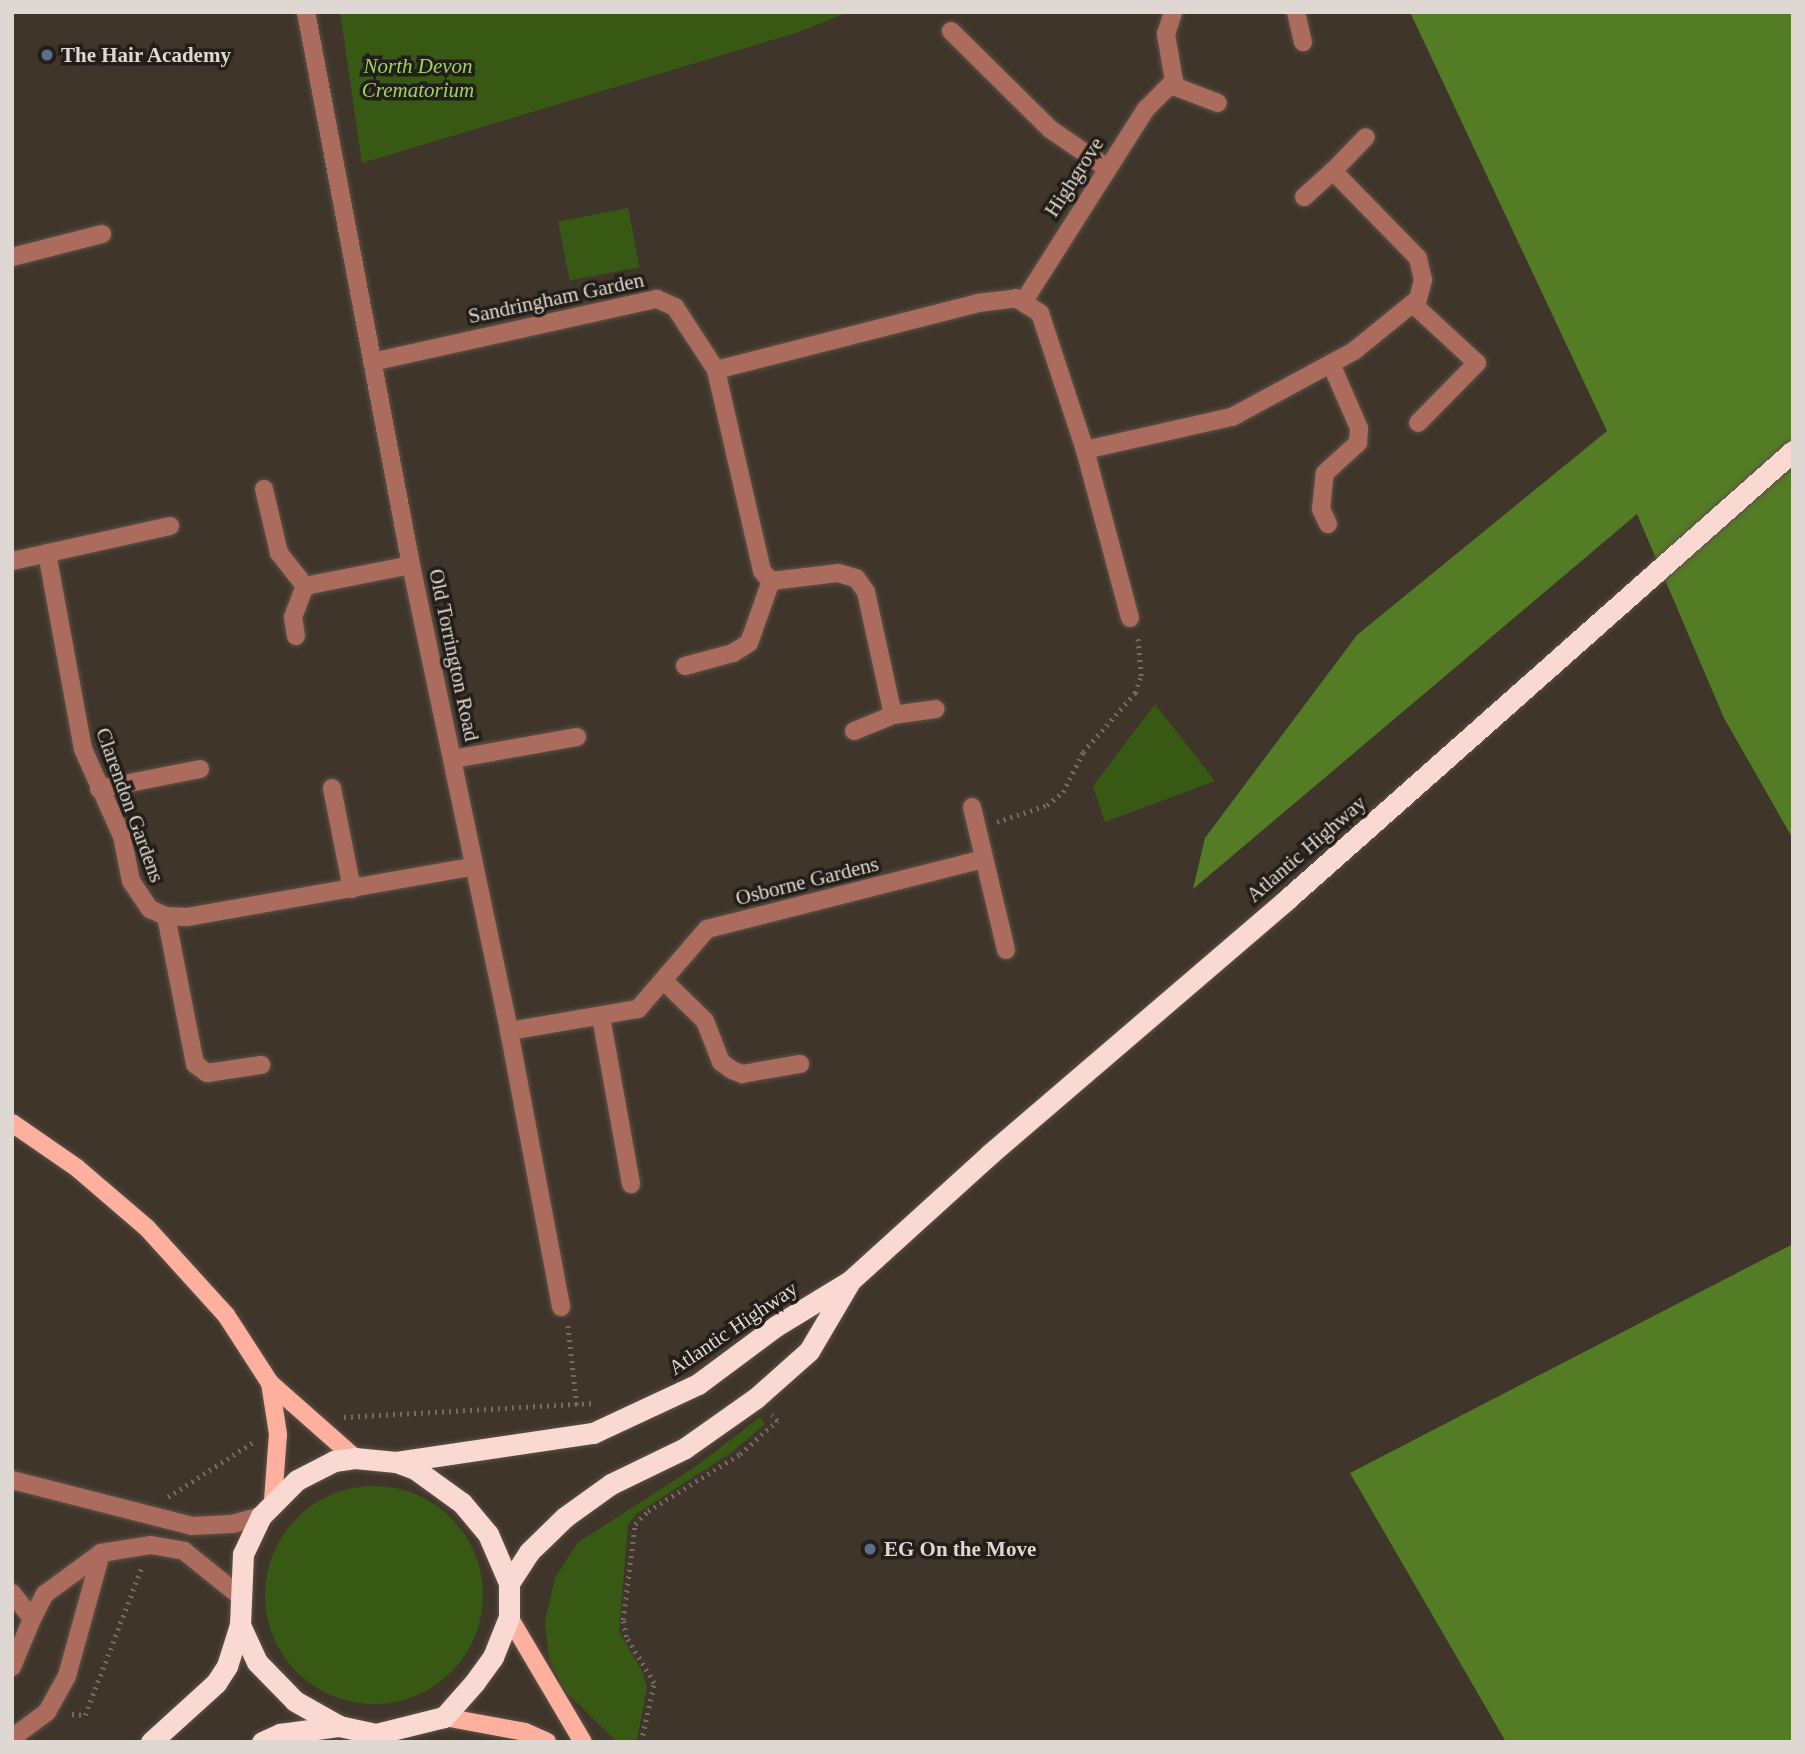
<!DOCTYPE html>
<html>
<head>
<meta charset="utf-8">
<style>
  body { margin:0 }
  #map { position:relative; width:1805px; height:1754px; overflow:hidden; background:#40352b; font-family:Georgia,serif }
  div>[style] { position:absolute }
  .green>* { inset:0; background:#385913; transform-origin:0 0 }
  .round { border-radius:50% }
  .forest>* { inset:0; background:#537c25 }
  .path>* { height:4.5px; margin-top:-2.25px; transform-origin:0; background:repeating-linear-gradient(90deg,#746b62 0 2px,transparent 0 7px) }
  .roads { filter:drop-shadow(0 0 2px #5d5249) drop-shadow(0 0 2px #5d5249) }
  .minor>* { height:18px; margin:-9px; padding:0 9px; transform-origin:9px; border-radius:9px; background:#ab6c5d }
  .major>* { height:18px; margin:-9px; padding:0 9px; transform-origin:9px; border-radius:9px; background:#fcb09d }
  .highway>* { height:21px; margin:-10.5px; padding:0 10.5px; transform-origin:10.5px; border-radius:10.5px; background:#f9d9d1 }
  .dots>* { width:19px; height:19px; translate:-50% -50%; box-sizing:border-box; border:4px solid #231e19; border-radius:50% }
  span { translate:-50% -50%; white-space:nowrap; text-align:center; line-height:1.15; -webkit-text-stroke:7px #231e19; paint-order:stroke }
  .poi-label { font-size:21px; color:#dfd8d2; font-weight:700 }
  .left { translate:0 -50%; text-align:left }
  .park-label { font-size:21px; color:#9bd464; font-style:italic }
  .street-label { font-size:21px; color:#dfd8d2 }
  .frame { position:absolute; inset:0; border:14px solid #dfd8d2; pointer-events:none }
</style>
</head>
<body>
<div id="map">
  <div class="green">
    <i style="clip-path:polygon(340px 12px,849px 12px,799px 32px,362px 163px)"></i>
    <i style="left:628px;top:208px;width:60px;height:71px;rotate:79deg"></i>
    <i style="clip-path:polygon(1155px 704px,1215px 781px,1105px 822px,1093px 786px)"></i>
    <i style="clip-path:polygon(760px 1417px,765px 1424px,732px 1452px,636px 1514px,628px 1525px,619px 1632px,642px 1671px,647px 1688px,637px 1739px,617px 1742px,566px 1692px,549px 1659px,545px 1621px,555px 1578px,577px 1543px,695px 1467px)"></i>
    <i class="round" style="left:265px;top:1486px;width:218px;height:218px"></i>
  </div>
  <div class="forest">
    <i style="clip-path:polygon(1410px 12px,1793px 12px,1793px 839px,1724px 718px,1637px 514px,1193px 889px,1205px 838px,1357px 635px,1607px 431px)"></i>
    <i style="clip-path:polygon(1793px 1244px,1793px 1742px,1506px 1742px,1350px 1473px)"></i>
  </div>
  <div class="path">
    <i style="left:997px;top:822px;width:53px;rotate:-18.8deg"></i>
    <i style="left:1047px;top:805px;width:21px;rotate:-39deg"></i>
    <i style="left:1063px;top:792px;width:45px;rotate:-63.4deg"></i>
    <i style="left:1083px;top:752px;width:79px;rotate:-48.6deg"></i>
    <i style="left:1135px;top:693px;width:18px;rotate:-71deg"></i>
    <i style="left:1141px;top:676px;width:38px;rotate:-95deg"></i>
    <i style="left:568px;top:1326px;width:80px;rotate:83.5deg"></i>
    <i style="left:344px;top:1417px;width:250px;rotate:-3.2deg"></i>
    <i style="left:168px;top:1497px;width:103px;rotate:-32.8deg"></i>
    <i style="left:72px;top:1714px;width:13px;rotate:4deg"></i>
    <i style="left:85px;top:1715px;width:156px;rotate:-69deg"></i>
    <i style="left:641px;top:1742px;width:60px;rotate:-77.6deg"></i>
    <i style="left:654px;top:1683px;width:54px;rotate:-121.3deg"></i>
    <i style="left:626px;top:1637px;width:17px;rotate:-100deg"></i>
    <i style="left:623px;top:1620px;width:97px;rotate:-82.9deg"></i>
    <i style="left:635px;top:1524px;width:18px;rotate:-45deg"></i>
    <i style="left:648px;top:1511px;width:108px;rotate:-31.8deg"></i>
    <i style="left:740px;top:1454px;width:50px;rotate:-41.7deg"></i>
    <i style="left:777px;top:1421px;width:8px;rotate:-130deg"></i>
  </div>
  <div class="roads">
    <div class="minor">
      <i style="left:306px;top:12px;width:563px;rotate:79.25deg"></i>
      <i style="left:411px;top:565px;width:476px;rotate:78.1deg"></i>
      <i style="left:509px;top:1031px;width:281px;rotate:79.3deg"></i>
      <i style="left:1296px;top:12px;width:31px;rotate:77deg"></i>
      <i style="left:951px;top:31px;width:139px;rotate:44.7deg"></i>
      <i style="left:1050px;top:129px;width:69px;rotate:34.4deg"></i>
      <i style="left:1171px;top:85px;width:50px;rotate:21deg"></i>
      <i style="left:1304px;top:197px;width:39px;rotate:-42deg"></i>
      <i style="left:12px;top:257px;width:93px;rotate:-14.3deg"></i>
      <i style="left:1024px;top:301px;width:227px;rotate:-57.6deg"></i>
      <i style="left:1146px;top:109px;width:40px;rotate:-45deg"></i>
      <i style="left:1174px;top:81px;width:48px;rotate:-99.7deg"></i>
      <i style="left:1166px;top:34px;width:23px;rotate:-72deg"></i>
      <i style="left:1413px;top:304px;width:87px;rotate:42.7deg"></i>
      <i style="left:1477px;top:363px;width:84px;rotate:134.5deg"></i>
      <i style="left:372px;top:362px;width:292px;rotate:-12.5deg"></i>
      <i style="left:657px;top:299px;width:20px;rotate:24deg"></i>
      <i style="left:675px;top:307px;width:75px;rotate:56.9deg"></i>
      <i style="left:716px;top:370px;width:206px;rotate:77.1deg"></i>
      <i style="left:762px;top:571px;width:13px;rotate:48deg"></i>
      <i style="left:771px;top:581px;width:67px;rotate:-6.8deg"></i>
      <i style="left:838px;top:573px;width:19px;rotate:16deg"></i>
      <i style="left:856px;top:578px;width:17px;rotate:54deg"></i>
      <i style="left:866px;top:592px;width:126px;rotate:77.6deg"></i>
      <i style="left:893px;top:715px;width:43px;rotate:-7.9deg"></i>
      <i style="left:716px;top:370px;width:270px;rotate:-14.3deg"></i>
      <i style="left:978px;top:303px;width:38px;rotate:-7deg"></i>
      <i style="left:1016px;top:298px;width:28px;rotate:32deg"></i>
      <i style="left:1040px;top:313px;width:144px;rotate:71.8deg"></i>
      <i style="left:1085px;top:450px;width:151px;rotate:-12.7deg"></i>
      <i style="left:1232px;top:417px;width:139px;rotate:-28.4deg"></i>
      <i style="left:1354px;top:351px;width:82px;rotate:-39.1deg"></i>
      <i style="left:1418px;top:299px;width:20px;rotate:-75deg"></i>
      <i style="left:1423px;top:280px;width:23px;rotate:-103deg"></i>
      <i style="left:1418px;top:258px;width:122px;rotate:-134.3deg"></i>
      <i style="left:1333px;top:171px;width:47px;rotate:-45.9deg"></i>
      <i style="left:1085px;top:450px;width:174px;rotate:75deg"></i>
      <i style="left:264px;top:489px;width:66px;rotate:76.8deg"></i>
      <i style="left:279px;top:553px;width:42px;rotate:51.8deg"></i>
      <i style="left:305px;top:586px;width:108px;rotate:-11.2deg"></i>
      <i style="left:1328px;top:524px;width:17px;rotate:-115deg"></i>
      <i style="left:1321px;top:509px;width:36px;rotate:-84deg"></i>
      <i style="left:1325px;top:473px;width:45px;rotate:-42.3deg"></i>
      <i style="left:1358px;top:443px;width:15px;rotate:-86deg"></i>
      <i style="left:1359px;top:428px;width:70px;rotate:-113.6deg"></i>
      <i style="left:47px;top:553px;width:199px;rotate:79.6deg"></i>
      <i style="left:83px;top:749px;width:95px;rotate:65.9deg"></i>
      <i style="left:122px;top:836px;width:46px;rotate:78.7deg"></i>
      <i style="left:131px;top:881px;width:34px;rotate:56deg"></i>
      <i style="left:150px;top:909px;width:17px;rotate:24deg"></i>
      <i style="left:166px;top:916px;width:21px;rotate:3deg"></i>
      <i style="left:187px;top:917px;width:289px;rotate:-10deg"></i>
      <i style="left:12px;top:561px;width:162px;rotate:-12.5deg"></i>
      <i style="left:296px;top:636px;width:19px;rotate:-99deg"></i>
      <i style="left:293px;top:617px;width:33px;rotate:-69deg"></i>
      <i style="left:685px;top:666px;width:50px;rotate:-15.2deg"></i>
      <i style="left:733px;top:653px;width:19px;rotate:-32deg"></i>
      <i style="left:749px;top:643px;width:66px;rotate:-70.5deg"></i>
      <i style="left:854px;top:731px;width:42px;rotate:-22.3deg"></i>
      <i style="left:453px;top:759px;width:126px;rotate:-10.1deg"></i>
      <i style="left:332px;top:788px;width:103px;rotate:78.8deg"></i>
      <i style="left:99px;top:789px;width:103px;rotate:-11.2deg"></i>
      <i style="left:972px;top:807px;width:147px;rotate:76.6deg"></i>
      <i style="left:166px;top:916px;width:151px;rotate:78.9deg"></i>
      <i style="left:195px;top:1064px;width:15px;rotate:37deg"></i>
      <i style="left:207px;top:1073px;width:55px;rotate:-8.4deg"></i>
      <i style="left:664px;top:981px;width:57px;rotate:44.3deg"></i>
      <i style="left:705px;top:1021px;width:44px;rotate:68.7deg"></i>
      <i style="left:721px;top:1062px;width:14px;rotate:36deg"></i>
      <i style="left:732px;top:1070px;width:11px;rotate:22deg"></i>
      <i style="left:742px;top:1074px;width:59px;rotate:-9.8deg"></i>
      <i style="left:601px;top:1017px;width:170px;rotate:79.8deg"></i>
      <i style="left:509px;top:1031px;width:131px;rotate:-9.7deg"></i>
      <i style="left:638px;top:1009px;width:106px;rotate:-49.2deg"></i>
      <i style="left:707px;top:929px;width:285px;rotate:-14.2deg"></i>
      <i style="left:12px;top:1480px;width:186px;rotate:14.3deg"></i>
      <i style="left:192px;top:1526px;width:40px;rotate:-2.9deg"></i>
      <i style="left:232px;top:1524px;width:30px;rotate:-15deg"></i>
      <i style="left:12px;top:1593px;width:33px;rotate:52deg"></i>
      <i style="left:32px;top:1619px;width:28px;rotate:-63deg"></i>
      <i style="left:45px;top:1594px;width:69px;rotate:-36.2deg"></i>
      <i style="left:12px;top:1667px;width:52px;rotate:-67.4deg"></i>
      <i style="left:12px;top:1738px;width:44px;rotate:-36.6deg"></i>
      <i style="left:47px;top:1712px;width:41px;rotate:-60.9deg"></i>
      <i style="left:67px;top:1676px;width:128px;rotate:-74.5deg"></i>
      <i style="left:101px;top:1553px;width:51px;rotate:-9.1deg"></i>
      <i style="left:151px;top:1545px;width:34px;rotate:10deg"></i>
      <i style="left:184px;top:1551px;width:73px;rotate:38.9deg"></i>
    </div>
    <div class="major">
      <i style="left:12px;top:1123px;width:79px;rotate:34.7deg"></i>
      <i style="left:77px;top:1168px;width:92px;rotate:40.6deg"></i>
      <i style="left:147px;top:1228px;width:118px;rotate:47.8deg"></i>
      <i style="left:226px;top:1315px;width:81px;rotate:57.1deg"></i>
      <i style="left:270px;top:1383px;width:113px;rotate:41.4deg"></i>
      <i style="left:270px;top:1383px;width:52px;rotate:81.1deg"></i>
      <i style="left:278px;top:1434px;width:66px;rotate:94.3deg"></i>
      <i style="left:509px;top:1617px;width:145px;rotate:59.4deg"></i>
      <i style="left:444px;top:1717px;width:82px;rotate:10.5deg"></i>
      <i style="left:525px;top:1732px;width:24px;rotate:24deg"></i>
    </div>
    <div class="highway">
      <i style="left:355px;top:1458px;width:41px;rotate:5.6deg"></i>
      <i style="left:396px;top:1462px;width:20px;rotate:20deg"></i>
      <i style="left:415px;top:1469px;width:58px;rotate:35.9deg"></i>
      <i style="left:462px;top:1503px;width:40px;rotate:50deg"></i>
      <i style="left:488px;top:1534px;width:53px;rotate:66.8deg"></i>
      <i style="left:509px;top:1583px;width:34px;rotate:90deg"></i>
      <i style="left:509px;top:1617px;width:43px;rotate:111.8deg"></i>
      <i style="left:493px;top:1657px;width:31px;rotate:126deg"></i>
      <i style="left:475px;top:1682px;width:47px;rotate:131.5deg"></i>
      <i style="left:444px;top:1717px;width:70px;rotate:166deg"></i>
      <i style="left:376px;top:1734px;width:38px;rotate:-168deg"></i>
      <i style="left:339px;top:1726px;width:51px;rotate:-150.4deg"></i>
      <i style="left:295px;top:1701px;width:54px;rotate:-134.3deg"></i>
      <i style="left:257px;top:1662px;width:41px;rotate:-114.7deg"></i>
      <i style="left:240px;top:1625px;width:71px;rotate:-87.6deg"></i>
      <i style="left:243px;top:1554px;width:42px;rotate:-64.7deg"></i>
      <i style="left:261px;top:1516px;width:51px;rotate:-45deg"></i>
      <i style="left:297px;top:1480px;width:42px;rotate:-27.2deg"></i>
      <i style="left:334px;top:1461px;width:21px;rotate:-8deg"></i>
      <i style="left:396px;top:1462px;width:199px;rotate:-8.4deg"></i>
      <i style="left:593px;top:1433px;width:116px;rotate:-25deg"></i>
      <i style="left:698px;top:1384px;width:97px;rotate:-36.6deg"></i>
      <i style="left:776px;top:1326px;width:87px;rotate:-31.3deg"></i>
      <i style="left:850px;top:1281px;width:189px;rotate:-42.2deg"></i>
      <i style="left:990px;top:1154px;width:389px;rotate:-40.6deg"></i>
      <i style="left:1285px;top:901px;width:679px;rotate:-41.54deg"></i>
      <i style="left:509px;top:1583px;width:37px;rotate:-57deg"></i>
      <i style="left:529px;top:1552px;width:50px;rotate:-44.2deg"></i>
      <i style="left:565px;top:1517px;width:57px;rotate:-35.7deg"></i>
      <i style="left:611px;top:1484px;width:82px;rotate:-25.9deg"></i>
      <i style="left:685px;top:1448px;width:87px;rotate:-35.2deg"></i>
      <i style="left:756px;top:1398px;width:71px;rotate:-41.6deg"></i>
      <i style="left:809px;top:1351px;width:79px;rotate:-59.5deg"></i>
      <i style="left:151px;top:1742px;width:88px;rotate:-42.2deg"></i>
      <i style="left:216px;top:1683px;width:20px;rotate:-57deg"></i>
      <i style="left:227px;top:1666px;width:43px;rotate:-72.4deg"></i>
      <i style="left:262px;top:1742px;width:20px;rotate:-24deg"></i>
      <i style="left:280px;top:1734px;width:60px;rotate:-7.7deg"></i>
    </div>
  </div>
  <div class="dots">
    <i style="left:47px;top:55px;background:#5c6f8a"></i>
    <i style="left:870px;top:1549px;background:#5c6f8a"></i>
  </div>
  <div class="poi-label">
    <span class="left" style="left:61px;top:55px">The Hair Academy</span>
    <span class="left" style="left:884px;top:1549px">EG On the Move</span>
  </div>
  <div class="park-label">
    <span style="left:418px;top:78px">North Devon<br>Crematorium</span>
  </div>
  <div class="street-label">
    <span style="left:1074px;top:177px;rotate:-57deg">Highgrove</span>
    <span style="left:556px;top:298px;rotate:-12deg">Sandringham Garden</span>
    <span style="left:454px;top:655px;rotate:78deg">Old Torrington Road</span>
    <span style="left:130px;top:805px;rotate:70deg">Clarendon Gardens</span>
    <span style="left:1306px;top:849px;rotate:-41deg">Atlantic Highway</span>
    <span style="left:807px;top:881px;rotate:-14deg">Osborne Gardens</span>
    <span style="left:733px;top:1328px;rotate:-34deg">Atlantic Highway</span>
  </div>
  <div class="frame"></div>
</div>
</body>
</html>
